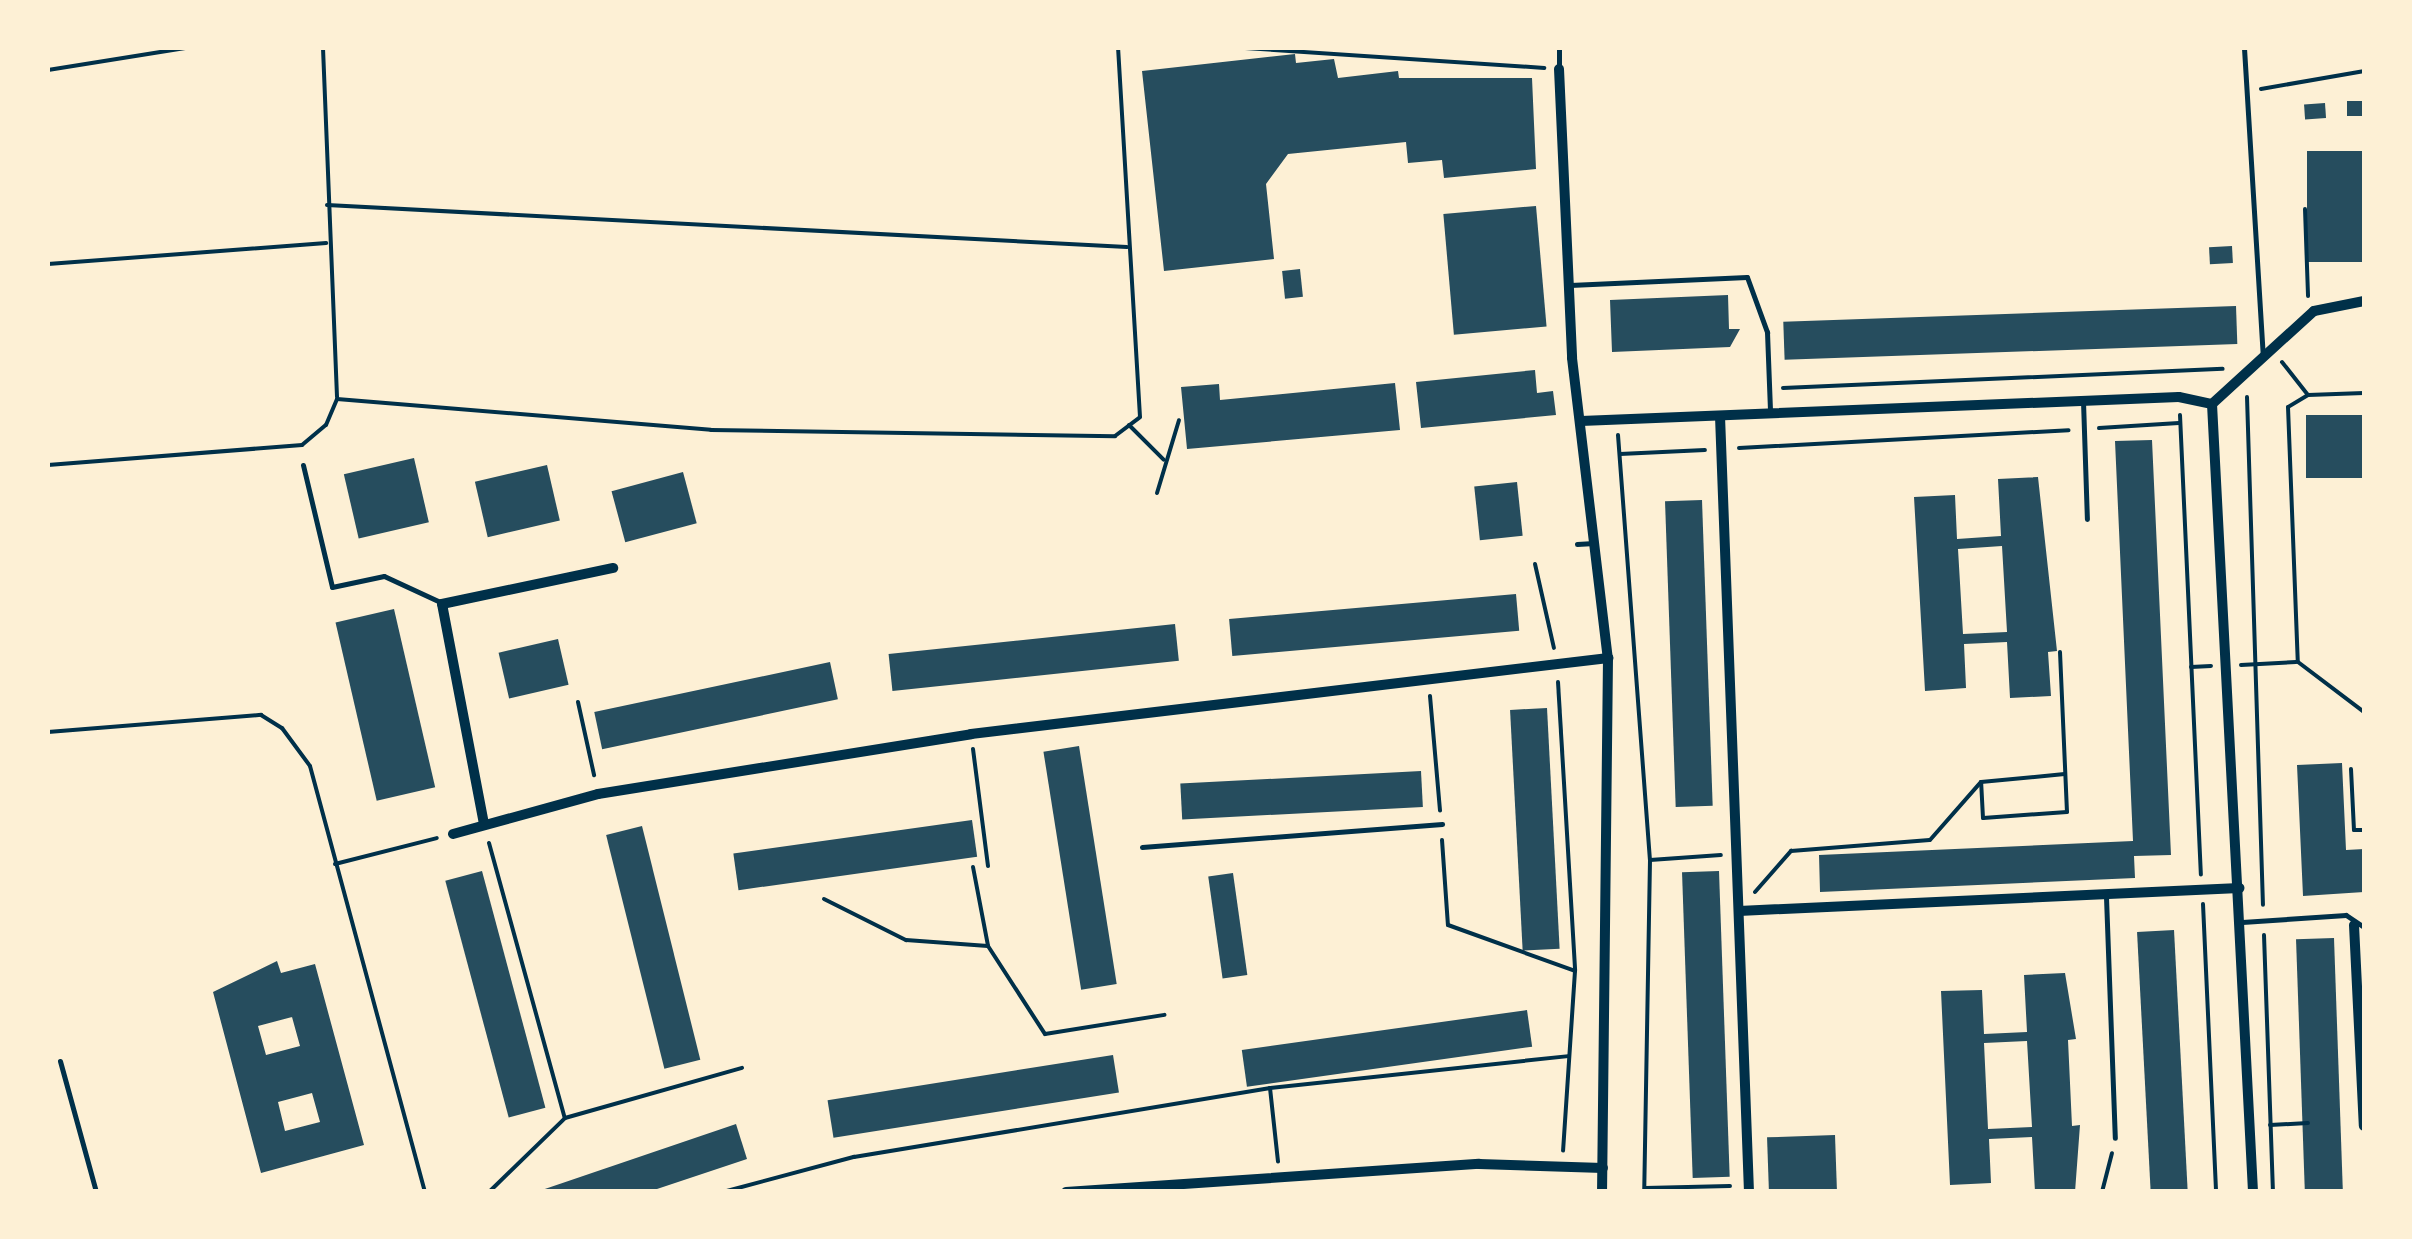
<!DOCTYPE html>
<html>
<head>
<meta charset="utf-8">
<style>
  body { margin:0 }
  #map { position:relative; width:2412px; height:1239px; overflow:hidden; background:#fdf0d5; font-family:"Roboto Condensed",sans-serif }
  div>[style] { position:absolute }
  .building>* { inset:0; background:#264d5e; transform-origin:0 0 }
  .path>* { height:4px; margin:-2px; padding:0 2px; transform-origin:2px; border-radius:2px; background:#003049 }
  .service>* { height:5px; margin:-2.5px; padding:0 2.5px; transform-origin:2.5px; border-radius:2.5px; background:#003049 }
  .minor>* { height:10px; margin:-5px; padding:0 5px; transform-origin:5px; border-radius:5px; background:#003049 }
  span { translate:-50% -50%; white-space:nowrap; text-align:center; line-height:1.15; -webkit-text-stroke:8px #fdf0d5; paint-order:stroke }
  .frame { position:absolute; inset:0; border:50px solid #fdf0d5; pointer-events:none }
</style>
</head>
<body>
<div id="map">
  <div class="building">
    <i style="clip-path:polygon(1295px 54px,1296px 63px,1334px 59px,1338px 78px,1398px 71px,1399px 78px,1532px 78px,1536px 169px,1444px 178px,1442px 160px,1408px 163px,1406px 142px,1288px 154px,1266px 184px,1274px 259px,1164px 271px,1142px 71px)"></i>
    <i style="left:2364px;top:101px;width:15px;height:17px;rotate:90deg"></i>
    <i style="left:2325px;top:103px;width:15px;height:21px;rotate:86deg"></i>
    <i style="left:2364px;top:151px;width:111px;height:57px;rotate:90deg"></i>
    <i style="left:1536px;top:206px;width:121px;height:93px;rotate:85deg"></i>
    <i style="left:2232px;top:246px;width:17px;height:23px;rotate:87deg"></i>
    <i style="left:1300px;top:269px;width:28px;height:18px;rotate:84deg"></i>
    <i style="clip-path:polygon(1728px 295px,1729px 329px,1740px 329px,1730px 347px,1612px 352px,1610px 300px)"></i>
    <i style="left:2236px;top:306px;width:38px;height:453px;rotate:88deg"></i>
    <i style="clip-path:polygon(1535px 370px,1537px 393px,1553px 391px,1556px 415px,1421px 428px,1416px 382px)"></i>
    <i style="clip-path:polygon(1395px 383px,1400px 430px,1187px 449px,1181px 387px,1219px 384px,1220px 400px)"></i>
    <i style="left:2364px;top:415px;width:63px;height:58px;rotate:90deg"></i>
    <i style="clip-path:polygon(2152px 440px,2171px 855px,2134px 856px,2135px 878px,1820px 892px,1819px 855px,2133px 841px,2115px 441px)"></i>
    <i style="left:414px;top:458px;width:66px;height:72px;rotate:77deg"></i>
    <i style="left:547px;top:465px;width:57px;height:74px;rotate:77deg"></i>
    <i style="left:683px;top:472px;width:53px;height:74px;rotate:75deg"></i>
    <i style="clip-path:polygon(evenodd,2038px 477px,2057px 651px,2048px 652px,2051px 696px,2010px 698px,2007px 642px,1964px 644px,1966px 688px,1925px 691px,1914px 497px,1955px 495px,1957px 539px,2001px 536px,1998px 479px,2038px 477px,2002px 546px,2007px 632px,1963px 634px,1958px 549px,2002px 546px)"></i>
    <i style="left:1517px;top:482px;width:54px;height:43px;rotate:84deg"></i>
    <i style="left:1702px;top:500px;width:306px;height:37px;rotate:88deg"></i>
    <i style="left:1516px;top:594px;width:37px;height:288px;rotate:85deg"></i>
    <i style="left:394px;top:609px;width:183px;height:60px;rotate:77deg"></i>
    <i style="left:1175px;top:624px;width:37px;height:288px;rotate:84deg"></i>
    <i style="left:558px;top:639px;width:47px;height:61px;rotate:77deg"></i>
    <i style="left:830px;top:662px;width:38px;height:241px;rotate:78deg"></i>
    <i style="left:1547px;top:708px;width:241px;height:37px;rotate:87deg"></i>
    <i style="left:1079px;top:746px;width:241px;height:36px;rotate:81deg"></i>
    <i style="clip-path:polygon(2342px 763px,2346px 850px,2364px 849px,2364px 892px,2303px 896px,2297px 765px)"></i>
    <i style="left:1421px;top:771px;width:36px;height:241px;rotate:87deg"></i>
    <i style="left:972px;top:820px;width:37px;height:241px;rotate:82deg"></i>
    <i style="left:642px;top:826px;width:241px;height:37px;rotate:76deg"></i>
    <i style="left:482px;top:871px;width:245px;height:38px;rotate:75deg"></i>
    <i style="left:1719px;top:871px;width:306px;height:37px;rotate:88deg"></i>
    <i style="left:1233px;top:873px;width:103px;height:25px;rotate:82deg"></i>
    <i style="left:2174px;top:930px;width:262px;height:37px;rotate:87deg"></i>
    <i style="left:2334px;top:938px;width:254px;height:38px;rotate:88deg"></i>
    <i style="clip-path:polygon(evenodd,277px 961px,281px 973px,315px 964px,364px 1145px,261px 1173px,213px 992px,277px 961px,292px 1017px,300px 1046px,266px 1055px,258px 1026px,292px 1017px,277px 961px,312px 1093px,320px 1122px,285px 1131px,278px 1102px,312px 1093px)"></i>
    <i style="clip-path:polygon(evenodd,2065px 973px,2076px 1039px,2068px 1040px,2072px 1126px,2080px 1125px,2075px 1192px,2035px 1192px,2032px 1137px,1989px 1139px,1991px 1183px,1950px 1185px,1941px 991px,1982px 990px,1984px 1034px,2027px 1032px,2024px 975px,2065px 973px,2027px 1041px,2032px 1127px,1988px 1129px,1984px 1043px,2027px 1041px)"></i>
    <i style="left:1527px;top:1010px;width:37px;height:288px;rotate:82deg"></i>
    <i style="left:1113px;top:1055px;width:38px;height:289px;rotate:81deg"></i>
    <i style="clip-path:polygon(736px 1124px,747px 1159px,648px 1192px,536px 1192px)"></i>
    <i style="left:1835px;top:1135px;width:57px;height:68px;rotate:88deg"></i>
  </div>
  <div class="path">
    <i style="left:323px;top:48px;width:349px;rotate:87.7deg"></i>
    <i style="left:1245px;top:48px;width:300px;rotate:3.8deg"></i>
    <i style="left:48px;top:70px;width:139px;rotate:-9.1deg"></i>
    <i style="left:2261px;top:89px;width:105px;rotate:-9.9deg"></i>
    <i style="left:327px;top:205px;width:801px;rotate:3.01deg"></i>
    <i style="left:2305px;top:209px;width:87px;rotate:88deg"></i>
    <i style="left:48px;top:264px;width:279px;rotate:-4.3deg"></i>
    <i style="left:2282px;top:362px;width:42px;rotate:51.8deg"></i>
    <i style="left:2308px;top:395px;width:56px;rotate:-2deg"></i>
    <i style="left:1783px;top:388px;width:440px;rotate:-2.5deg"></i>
    <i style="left:2308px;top:395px;width:23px;rotate:149deg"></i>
    <i style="left:2288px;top:407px;width:255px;rotate:87.8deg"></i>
    <i style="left:2298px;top:662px;width:83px;rotate:37.1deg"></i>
    <i style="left:2247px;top:397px;width:508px;rotate:88.2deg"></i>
    <i style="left:2180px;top:415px;width:460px;rotate:87.4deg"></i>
    <i style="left:1129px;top:425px;width:49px;rotate:45deg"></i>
    <i style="left:2099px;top:428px;width:80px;rotate:-3.6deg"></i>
    <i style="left:1618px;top:435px;width:426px;rotate:85.7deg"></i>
    <i style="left:1650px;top:860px;width:332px;rotate:91deg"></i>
    <i style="left:1739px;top:448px;width:330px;rotate:-3.1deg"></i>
    <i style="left:1620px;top:454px;width:85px;rotate:-2.7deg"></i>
    <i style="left:48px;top:465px;width:255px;rotate:-4.5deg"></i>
    <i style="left:302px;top:445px;width:31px;rotate:-40deg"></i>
    <i style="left:326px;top:425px;width:28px;rotate:-67deg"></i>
    <i style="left:337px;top:399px;width:375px;rotate:4.7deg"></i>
    <i style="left:711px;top:430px;width:404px;rotate:0.9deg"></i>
    <i style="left:1115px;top:436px;width:31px;rotate:-37deg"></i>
    <i style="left:1140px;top:417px;width:370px;rotate:-93.4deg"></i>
    <i style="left:1157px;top:493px;width:76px;rotate:-73.2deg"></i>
    <i style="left:1535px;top:564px;width:86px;rotate:77.3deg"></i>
    <i style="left:2060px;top:652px;width:160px;rotate:87.5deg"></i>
    <i style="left:2067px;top:812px;width:84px;rotate:175.9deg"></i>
    <i style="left:1983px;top:818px;width:36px;rotate:-93deg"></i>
    <i style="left:1981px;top:782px;width:84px;rotate:-5.4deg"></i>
    <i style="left:2241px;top:665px;width:55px;rotate:-3.1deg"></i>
    <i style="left:2191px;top:667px;width:20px;rotate:-3deg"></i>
    <i style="left:1558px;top:682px;width:289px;rotate:86.6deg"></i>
    <i style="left:1575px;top:971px;width:180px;rotate:93.8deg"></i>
    <i style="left:1430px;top:696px;width:115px;rotate:85deg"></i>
    <i style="left:578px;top:702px;width:75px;rotate:77.6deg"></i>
    <i style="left:48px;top:732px;width:214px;rotate:-4.6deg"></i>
    <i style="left:261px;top:715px;width:25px;rotate:32deg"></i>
    <i style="left:282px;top:728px;width:47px;rotate:53.6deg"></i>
    <i style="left:310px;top:766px;width:441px;rotate:74.9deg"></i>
    <i style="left:973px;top:749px;width:118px;rotate:82.7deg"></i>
    <i style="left:2351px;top:769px;width:61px;rotate:87.2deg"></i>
    <i style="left:2354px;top:830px;width:10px"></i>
    <i style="left:1442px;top:840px;width:85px;rotate:86deg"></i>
    <i style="left:1448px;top:925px;width:135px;rotate:19.9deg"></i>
    <i style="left:489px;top:843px;width:285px;rotate:74.6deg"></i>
    <i style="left:1650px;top:860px;width:71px;rotate:-4deg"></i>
    <i style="left:335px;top:864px;width:105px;rotate:-14.3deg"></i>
    <i style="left:973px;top:867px;width:80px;rotate:79.2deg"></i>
    <i style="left:988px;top:946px;width:105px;rotate:57.1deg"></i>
    <i style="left:1045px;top:1034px;width:121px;rotate:-9.1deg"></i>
    <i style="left:1755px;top:892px;width:55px;rotate:-48.7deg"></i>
    <i style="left:1791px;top:851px;width:139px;rotate:-4.5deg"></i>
    <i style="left:1930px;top:840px;width:77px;rotate:-48.7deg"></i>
    <i style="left:824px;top:899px;width:92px;rotate:26.6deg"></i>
    <i style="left:906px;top:940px;width:82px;rotate:4.2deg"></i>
    <i style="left:2203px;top:904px;width:288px;rotate:87.4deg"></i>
    <i style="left:2264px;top:935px;width:257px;rotate:88deg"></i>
    <i style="left:1270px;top:1088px;width:74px;rotate:83.8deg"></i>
    <i style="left:2270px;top:1125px;width:38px;rotate:-3deg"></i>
    <i style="left:1645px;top:1188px;width:85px;rotate:-1.3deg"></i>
    <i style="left:489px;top:1192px;width:106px;rotate:-44.2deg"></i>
    <i style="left:565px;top:1118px;width:184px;rotate:-15.8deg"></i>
    <i style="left:723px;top:1192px;width:136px;rotate:-15deg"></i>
    <i style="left:854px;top:1157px;width:422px;rotate:-9.4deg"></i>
    <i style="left:1270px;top:1088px;width:300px;rotate:-6.1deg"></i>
    <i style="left:2102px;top:1192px;width:40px;rotate:-75.6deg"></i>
  </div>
  <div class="service">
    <i style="left:1559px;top:48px;width:21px;rotate:90deg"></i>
    <i style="left:2244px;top:48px;width:309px;rotate:86.5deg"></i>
    <i style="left:1570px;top:285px;width:177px;rotate:-2.6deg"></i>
    <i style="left:1747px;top:277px;width:59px;rotate:70deg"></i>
    <i style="left:1767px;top:332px;width:79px;rotate:87.8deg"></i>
    <i style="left:2083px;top:401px;width:118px;rotate:88.1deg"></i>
    <i style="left:303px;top:465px;width:125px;rotate:76.6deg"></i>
    <i style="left:332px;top:587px;width:53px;rotate:-11.9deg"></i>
    <i style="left:384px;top:576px;width:62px;rotate:24.9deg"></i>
    <i style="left:1577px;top:544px;width:17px;rotate:-3deg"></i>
    <i style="left:1142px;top:847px;width:301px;rotate:-4.4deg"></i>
    <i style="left:2106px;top:897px;width:241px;rotate:87.9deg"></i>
    <i style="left:2242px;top:922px;width:104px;rotate:-3.9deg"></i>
    <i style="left:2346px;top:915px;width:22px;rotate:34deg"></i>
    <i style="left:60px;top:1061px;width:136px;rotate:74.6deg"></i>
  </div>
  <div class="minor">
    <i style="left:1559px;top:69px;width:289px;rotate:87.4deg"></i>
    <i style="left:1572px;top:358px;width:302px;rotate:83.2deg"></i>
    <i style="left:1608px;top:658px;width:534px;rotate:90.64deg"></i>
    <i style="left:2212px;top:404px;width:789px;rotate:87.02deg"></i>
    <i style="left:2212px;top:404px;width:138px;rotate:-42.4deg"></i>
    <i style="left:2314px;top:311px;width:51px;rotate:-11.3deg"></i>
    <i style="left:1720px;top:416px;width:777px;rotate:87.86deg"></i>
    <i style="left:1581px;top:421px;width:598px;rotate:-2.3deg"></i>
    <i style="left:2179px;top:397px;width:34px;rotate:12deg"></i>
    <i style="left:484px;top:824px;width:224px;rotate:-100.8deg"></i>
    <i style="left:442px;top:604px;width:175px;rotate:-11.9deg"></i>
    <i style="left:453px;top:834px;width:150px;rotate:-15.4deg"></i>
    <i style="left:598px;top:794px;width:378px;rotate:-9.1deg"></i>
    <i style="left:971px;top:734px;width:642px;rotate:-6.8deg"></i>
    <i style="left:1739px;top:911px;width:501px;rotate:-2.63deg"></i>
    <i style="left:2354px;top:925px;width:201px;rotate:87.2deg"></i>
    <i style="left:1066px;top:1192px;width:414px;rotate:-3.9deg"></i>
    <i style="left:1479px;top:1164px;width:124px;rotate:1.8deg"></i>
  </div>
  <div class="frame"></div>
</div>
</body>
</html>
